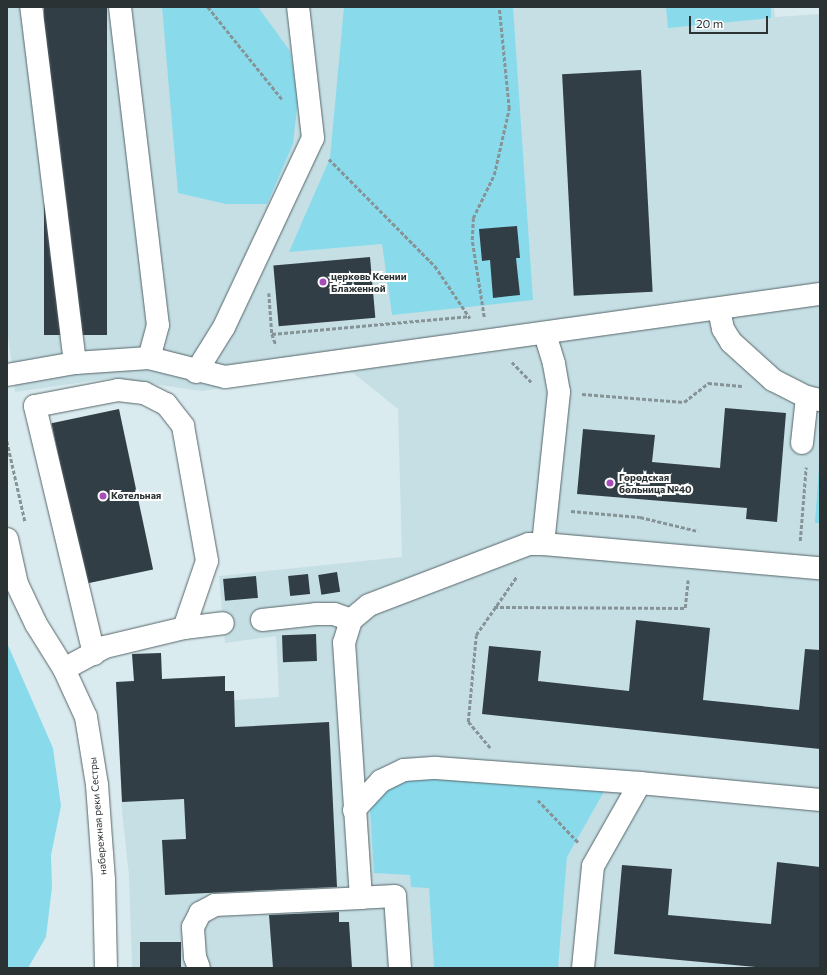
<!DOCTYPE html>
<html>
<head>
<meta charset="utf-8">
<style>
  body { margin:0 }
  #map { position:relative; width:827px; height:975px; overflow:hidden; background:#daebef; font-family:Commissioner,sans-serif }
  div>[style] { position:absolute }
  .built>* { inset:0; background:#c6dfe5 }
  .green>* { inset:0; background:#89dbec }
  .building>* { inset:0; background:#323e45; transform-origin:0 0 }
  .path>* { height:2.5px; margin-top:-1.25px; transform-origin:0; background:repeating-linear-gradient(90deg,#879497 0 4px,transparent 0 6px) }
  .roads { filter:drop-shadow(0 0 1px #566568) drop-shadow(0 0 1px #566568) }
  .minor>* { height:22px; margin:-11px; padding:0 11px; transform-origin:11px; border-radius:11px; background:#fff }
  .dots>* { width:11px; height:11px; translate:-50% -50%; box-sizing:border-box; border:2px solid #fff; border-radius:50% }
  span { translate:-50% -50%; white-space:nowrap; text-align:center; line-height:1.15; -webkit-text-stroke:4px #fff; paint-order:stroke }
  .poi-label { font-size:10px; color:#2b3234; font-weight:700 }
  .left { translate:0 -50%; text-align:left }
  .street-label { font-size:10px; color:#2b3234 }
  .frame { position:absolute; inset:0; border:8px solid #2b3234; pointer-events:none }
  .scale { position:absolute; left:689px; top:16px; width:79px; height:18px; box-sizing:border-box; border:2px solid #2b3234; border-top:0; padding-left:5px; font-size:12px; line-height:14px; white-space:nowrap; color:#2b3234; -webkit-text-stroke:3px #fff; paint-order:stroke }
</style>
</head>
<body>
<div id="map">
  <div class="built">
    <i style="clip-path:polygon(7px 7px,774px 7px,775px 17px,820px 14px,820px 968px,132px 968px,129px 876px,122px 811px,116px 682px,134px 680px,132px 654px,161px 653px,162px 679px,225px 676px,225px 691px,234px 691px,234px 700px,279px 697px,276px 636px,225px 643px,219px 576px,402px 557px,398px 409px,352px 372px,201px 391px,112px 378px,15px 392px,7px 327px)"></i>
  </div>
  <div class="green">
    <i style="clip-path:polygon(162px 7px,258px 7px,290px 51px,298px 99px,293px 144px,267px 204px,226px 204px,178px 193px)"></i>
    <i style="clip-path:polygon(344px 7px,513px 7px,533px 300px,392px 315px,382px 244px,289px 252px,330px 158px)"></i>
    <i style="clip-path:polygon(666px 7px,771px 7px,771px 18px,668px 28px)"></i>
    <i style="clip-path:polygon(820px 452px,820px 523px,815px 523px)"></i>
    <i style="clip-path:polygon(7px 643px,53px 748px,61px 806px,51px 855px,52px 887px,46px 937px,28px 968px,7px 968px)"></i>
    <i style="clip-path:polygon(436px 779px,606px 788px,567px 857px,558px 968px,434px 968px,429px 888px,411px 887px,410px 875px,374px 873px,370px 809px,387px 789px,407px 780px)"></i>
  </div>
  <div class="building">
    <i style="left:44px;top:7px;width:63px;height:328px"></i>
    <i style="left:641px;top:70px;width:222px;height:79px;rotate:87deg"></i>
    <i style="clip-path:polygon(517px 226px,520px 258px,516px 258px,520px 295px,493px 298px,490px 260px,482px 261px,479px 229px)"></i>
    <i style="left:370px;top:257px;width:61px;height:97px;rotate:85deg"></i>
    <i style="clip-path:polygon(725px 408px,786px 413px,777px 522px,746px 519px,747px 508px,577px 494px,583px 429px,655px 435px,652px 462px,720px 468px)"></i>
    <i style="left:119px;top:409px;width:164px;height:69px;rotate:78deg"></i>
    <i style="left:337px;top:572px;width:20px;height:19px;rotate:81deg"></i>
    <i style="left:308px;top:574px;width:20px;height:20px;rotate:84deg"></i>
    <i style="left:256px;top:576px;width:22px;height:33px;rotate:85deg"></i>
    <i style="clip-path:polygon(636px 620px,710px 628px,703px 700px,799px 710px,805px 649px,820px 650px,820px 749px,482px 714px,489px 646px,541px 651px,538px 681px,629px 691px)"></i>
    <i style="left:316px;top:634px;width:27px;height:34px;rotate:88deg"></i>
    <i style="clip-path:polygon(161px 653px,162px 679px,225px 676px,225px 691px,234px 691px,235px 727px,329px 722px,337px 887px,165px 895px,162px 840px,186px 839px,184px 799px,122px 802px,116px 682px,134px 681px,132px 654px)"></i>
    <i style="clip-path:polygon(777px 862px,820px 867px,820px 968px,767px 968px,614px 954px,622px 865px,672px 869px,668px 915px,771px 924px)"></i>
    <i style="clip-path:polygon(339px 912px,339px 922px,349px 922px,352px 968px,273px 968px,269px 915px)"></i>
    <i style="left:140px;top:942px;width:41px;height:26px"></i>
  </div>
  <div class="path">
    <i style="left:208px;top:7px;width:118px;rotate:51.2deg"></i>
    <i style="left:329px;top:159px;width:151px;rotate:45.3deg"></i>
    <i style="left:435px;top:266px;width:63px;rotate:56.1deg"></i>
    <i style="left:269px;top:293px;width:41px;rotate:85.8deg"></i>
    <i style="left:272px;top:334px;width:12px;rotate:70deg"></i>
    <i style="left:484px;top:317px;width:78px;rotate:-98.9deg"></i>
    <i style="left:472px;top:240px;width:22px;rotate:-87deg"></i>
    <i style="left:473px;top:218px;width:48px;rotate:-64deg"></i>
    <i style="left:494px;top:175px;width:68px;rotate:-77.2deg"></i>
    <i style="left:509px;top:109px;width:102px;rotate:-95.6deg"></i>
    <i style="left:272px;top:334px;width:197px;rotate:-5.2deg"></i>
    <i style="left:512px;top:362px;width:29px;rotate:46deg"></i>
    <i style="left:582px;top:394px;width:102px;rotate:4.5deg"></i>
    <i style="left:684px;top:402px;width:31px;rotate:-38deg"></i>
    <i style="left:708px;top:383px;width:34px;rotate:5deg"></i>
    <i style="left:7px;top:441px;width:82px;rotate:77.3deg"></i>
    <i style="left:571px;top:511px;width:69px;rotate:5deg"></i>
    <i style="left:640px;top:517px;width:60px;rotate:13.6deg"></i>
    <i style="left:800px;top:541px;width:74px;rotate:-85.4deg"></i>
    <i style="left:494px;top:607px;width:191px;rotate:0.3deg"></i>
    <i style="left:685px;top:608px;width:28px;rotate:-84deg"></i>
    <i style="left:490px;top:748px;width:34px;rotate:-130deg"></i>
    <i style="left:468px;top:722px;width:87px;rotate:-84.7deg"></i>
    <i style="left:476px;top:635px;width:72px;rotate:-55.2deg"></i>
    <i style="left:538px;top:800px;width:59px;rotate:46.4deg"></i>
  </div>
  <div class="roads">
    <div class="minor">
      <i style="left:120px;top:7px;width:320px;rotate:83.2deg"></i>
      <i style="left:158px;top:325px;width:34px;rotate:105deg"></i>
      <i style="left:719px;top:310px;width:19px;rotate:78deg"></i>
      <i style="left:723px;top:329px;width:15px;rotate:58deg"></i>
      <i style="left:731px;top:342px;width:57px;rotate:42.1deg"></i>
      <i style="left:773px;top:380px;width:38px;rotate:27deg"></i>
      <i style="left:807px;top:397px;width:13px;rotate:13deg"></i>
      <i style="left:545px;top:334px;width:31px;rotate:73deg"></i>
      <i style="left:554px;top:364px;width:28px;rotate:80deg"></i>
      <i style="left:559px;top:392px;width:153px;rotate:96deg"></i>
      <i style="left:543px;top:544px;width:278px;rotate:5deg"></i>
      <i style="left:75px;top:363px;width:74px;rotate:-3.9deg"></i>
      <i style="left:149px;top:358px;width:78px;rotate:14deg"></i>
      <i style="left:225px;top:377px;width:601px;rotate:-7.94deg"></i>
      <i style="left:196px;top:372px;width:53px;rotate:-58.1deg"></i>
      <i style="left:224px;top:327px;width:209px;rotate:-64.8deg"></i>
      <i style="left:313px;top:138px;width:132px;rotate:-96.5deg"></i>
      <i style="left:7px;top:375px;width:69px;rotate:-10deg"></i>
      <i style="left:75px;top:363px;width:359px;rotate:-97deg"></i>
      <i style="left:802px;top:443px;width:46px;rotate:-83.8deg"></i>
      <i style="left:7px;top:539px;width:46px;rotate:77.5deg"></i>
      <i style="left:17px;top:584px;width:44px;rotate:64.6deg"></i>
      <i style="left:36px;top:624px;width:53px;rotate:58.1deg"></i>
      <i style="left:64px;top:669px;width:53px;rotate:65.4deg"></i>
      <i style="left:86px;top:717px;width:69px;rotate:80.8deg"></i>
      <i style="left:97px;top:785px;width:95px;rotate:85.8deg"></i>
      <i style="left:104px;top:880px;width:88px;rotate:88.7deg"></i>
      <i style="left:262px;top:620px;width:54px;rotate:-6.3deg"></i>
      <i style="left:316px;top:614px;width:18px"></i>
      <i style="left:334px;top:614px;width:18px;rotate:19deg"></i>
      <i style="left:94px;top:654px;width:255px;rotate:-103.4deg"></i>
      <i style="left:35px;top:406px;width:85px;rotate:-10.9deg"></i>
      <i style="left:118px;top:390px;width:26px;rotate:7deg"></i>
      <i style="left:144px;top:393px;width:25px;rotate:27deg"></i>
      <i style="left:166px;top:404px;width:28px;rotate:52deg"></i>
      <i style="left:183px;top:426px;width:137px;rotate:79.9deg"></i>
      <i style="left:207px;top:561px;width:71px;rotate:108.9deg"></i>
      <i style="left:64px;top:669px;width:47px;rotate:-28.2deg"></i>
      <i style="left:105px;top:647px;width:81px;rotate:-13.5deg"></i>
      <i style="left:184px;top:628px;width:39px;rotate:-7deg"></i>
      <i style="left:354px;top:810px;width:40px;rotate:-47deg"></i>
      <i style="left:381px;top:781px;width:25px;rotate:-26deg"></i>
      <i style="left:404px;top:770px;width:32px;rotate:-4deg"></i>
      <i style="left:436px;top:768px;width:205px;rotate:4.2deg"></i>
      <i style="left:199px;top:968px;width:12px;rotate:-110deg"></i>
      <i style="left:195px;top:957px;width:30px;rotate:-94deg"></i>
      <i style="left:193px;top:927px;width:16px;rotate:-63deg"></i>
      <i style="left:200px;top:913px;width:17px;rotate:-28deg"></i>
      <i style="left:215px;top:905px;width:146px;rotate:-2.7deg"></i>
      <i style="left:400px;top:968px;width:72px;rotate:-94deg"></i>
      <i style="left:395px;top:896px;width:34px;rotate:177deg"></i>
      <i style="left:361px;top:898px;width:256px;rotate:-93.8deg"></i>
      <i style="left:344px;top:643px;width:24px;rotate:-73deg"></i>
      <i style="left:351px;top:620px;width:23px;rotate:-40deg"></i>
      <i style="left:369px;top:605px;width:171px;rotate:-20.9deg"></i>
      <i style="left:529px;top:544px;width:14px"></i>
      <i style="left:583px;top:968px;width:102px;rotate:-84.4deg"></i>
      <i style="left:593px;top:866px;width:95px;rotate:-60.5deg"></i>
      <i style="left:640px;top:783px;width:181px;rotate:5.4deg"></i>
    </div>
  </div>
  <div class="dots">
    <i style="left:323px;top:282px;background:#a64db9"></i>
    <i style="left:610px;top:483px;background:#a64db9"></i>
    <i style="left:103px;top:496px;background:#a64db9"></i>
  </div>
  <div class="poi-label">
    <span class="left" style="left:331px;top:282px">церковь Ксении<br>Блаженной</span>
    <span class="left" style="left:619px;top:483px">Городская<br>больница №40</span>
    <span class="left" style="left:111px;top:496px">Котельная</span>
  </div>
  <div class="street-label">
    <span style="left:98px;top:816px;rotate:-95deg">набережная реки Сестры</span>
  </div>
  <div class="frame"></div>
  <div class="scale">20 m</div>
</div>
</body>
</html>
